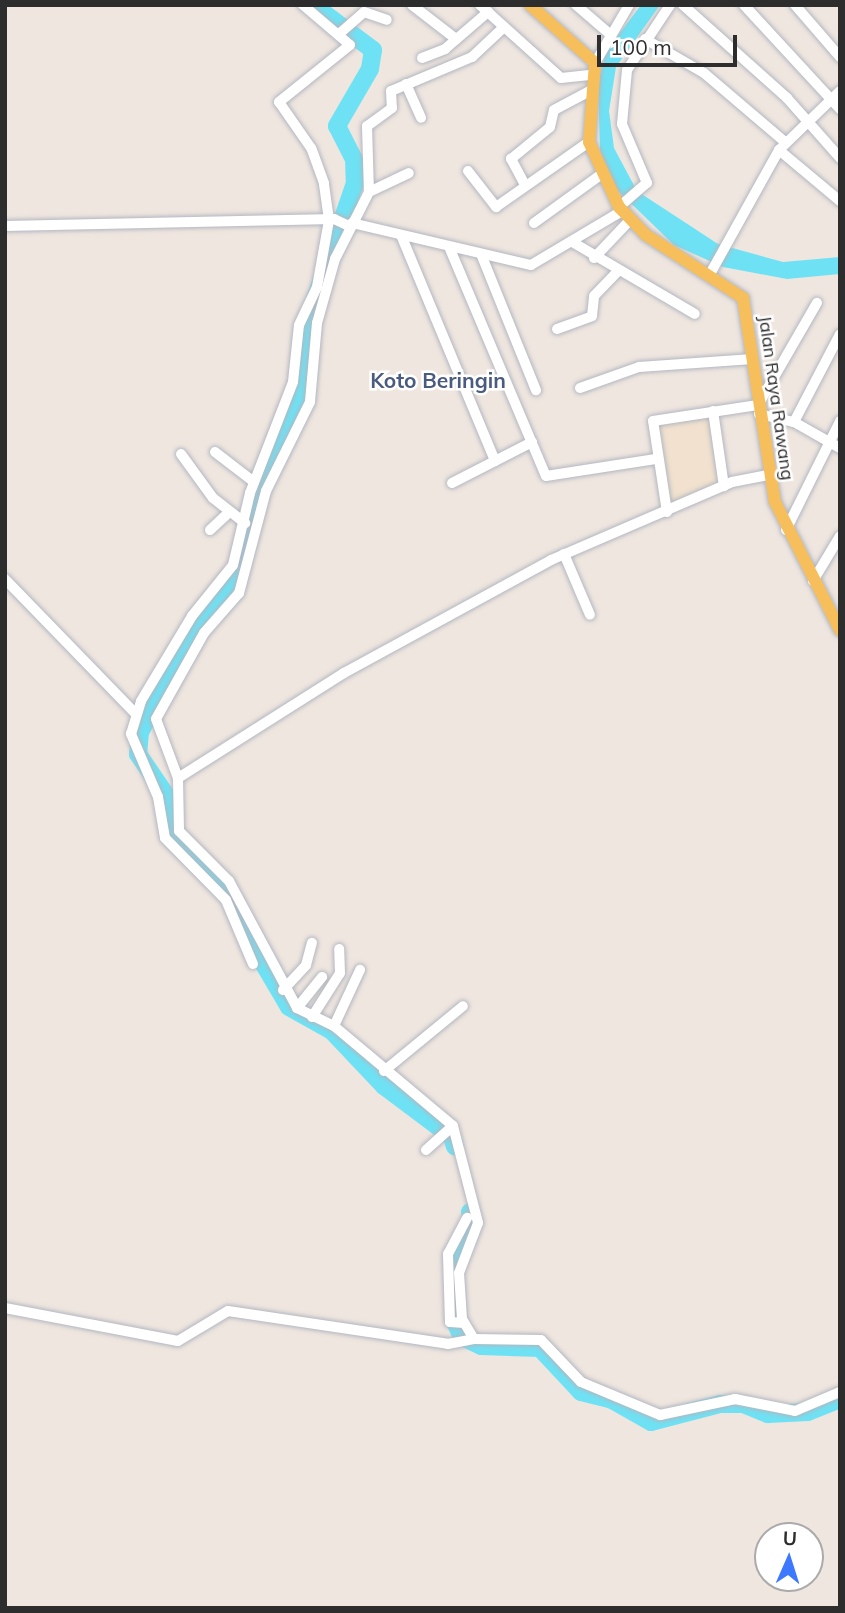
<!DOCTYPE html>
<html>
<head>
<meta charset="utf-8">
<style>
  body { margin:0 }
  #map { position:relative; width:845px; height:1613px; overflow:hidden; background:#efe6df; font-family:Mulish,sans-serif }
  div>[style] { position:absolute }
  .education>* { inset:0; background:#f1e1ce }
  .water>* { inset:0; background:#6ee2f4 }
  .river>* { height:18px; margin:-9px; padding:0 9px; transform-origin:9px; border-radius:9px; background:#6ee2f4 }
  .roads { filter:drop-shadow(0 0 2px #b3b7c1) drop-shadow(0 0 2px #b3b7c1) }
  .minor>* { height:10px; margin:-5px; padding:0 5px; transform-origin:5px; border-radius:5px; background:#fff }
  .major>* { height:12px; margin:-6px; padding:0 6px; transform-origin:6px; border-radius:6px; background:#f7bf5b }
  span { translate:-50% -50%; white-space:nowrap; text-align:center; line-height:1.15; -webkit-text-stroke:5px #fff; paint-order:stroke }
  .street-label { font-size:18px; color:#2d2d2d }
  .quarter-label { font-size:21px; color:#4a5b80; font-weight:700 }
  .frame { position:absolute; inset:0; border:7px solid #2d2d2d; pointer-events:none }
  .north { position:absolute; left:754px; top:1522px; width:70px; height:70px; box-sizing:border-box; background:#fff; border:2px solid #ababab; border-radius:50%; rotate:3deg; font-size:19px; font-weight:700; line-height:28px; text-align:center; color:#2d2d2d }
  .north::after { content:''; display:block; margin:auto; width:24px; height:32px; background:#3c79ff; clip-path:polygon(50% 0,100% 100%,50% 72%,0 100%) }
  .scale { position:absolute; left:597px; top:35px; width:140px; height:32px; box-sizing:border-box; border:4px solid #2d2d2d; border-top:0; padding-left:9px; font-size:21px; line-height:24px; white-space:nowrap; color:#2d2d2d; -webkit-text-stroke:5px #fff; paint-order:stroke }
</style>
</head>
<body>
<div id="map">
  <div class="education">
    <i style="clip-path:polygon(711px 414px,722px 486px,670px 508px,655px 423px)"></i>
  </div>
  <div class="water">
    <i style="clip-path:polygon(641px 5px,660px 5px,616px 67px,609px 111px,614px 148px,637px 191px,718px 244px,783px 262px,840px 257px,840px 274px,787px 279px,723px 267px,674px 245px,611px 184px,600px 150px,598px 82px,607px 50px)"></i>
  </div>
  <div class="river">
    <i style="left:313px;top:5px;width:75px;rotate:36.9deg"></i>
    <i style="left:373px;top:50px;width:19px;rotate:99deg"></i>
    <i style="left:370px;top:69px;width:66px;rotate:120.1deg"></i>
    <i style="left:337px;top:126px;width:37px;rotate:63deg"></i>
    <i style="left:354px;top:159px;width:24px;rotate:88deg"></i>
    <i style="left:355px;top:183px;width:157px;rotate:109deg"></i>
    <i style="left:304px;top:331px;width:78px;rotate:95.1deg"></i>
    <i style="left:297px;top:409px;width:60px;rotate:119.1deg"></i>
    <i style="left:268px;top:461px;width:132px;rotate:105.8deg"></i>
    <i style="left:232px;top:588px;width:54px;rotate:133.5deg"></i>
    <i style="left:195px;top:627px;width:119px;rotate:117.6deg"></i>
    <i style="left:140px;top:732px;width:22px;rotate:95deg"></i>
    <i style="left:138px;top:754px;width:57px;rotate:55.8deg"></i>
    <i style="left:170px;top:801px;width:33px;rotate:83deg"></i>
    <i style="left:174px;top:834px;width:88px;rotate:47.3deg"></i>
    <i style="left:234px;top:899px;width:35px;rotate:72deg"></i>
    <i style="left:245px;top:932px;width:87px;rotate:59.6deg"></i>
    <i style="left:289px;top:1007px;width:49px;rotate:29.2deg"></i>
    <i style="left:332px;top:1031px;width:76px;rotate:46.6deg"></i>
    <i style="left:384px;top:1086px;width:85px;rotate:36.9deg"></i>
    <i style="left:452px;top:1137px;width:10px;rotate:73deg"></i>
    <i style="left:470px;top:1212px;width:12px;rotate:76deg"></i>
    <i style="left:473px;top:1224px;width:42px;rotate:116.6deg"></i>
    <i style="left:454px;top:1262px;width:60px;rotate:89deg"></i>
    <i style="left:455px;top:1322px;width:17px;rotate:65deg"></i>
    <i style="left:462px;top:1337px;width:21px;rotate:25deg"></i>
    <i style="left:481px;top:1346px;width:59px;rotate:1.9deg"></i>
    <i style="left:540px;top:1348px;width:60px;rotate:47deg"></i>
    <i style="left:581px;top:1392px;width:32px;rotate:14deg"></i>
    <i style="left:612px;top:1400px;width:45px;rotate:29.4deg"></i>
    <i style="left:651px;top:1422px;width:71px;rotate:-14.6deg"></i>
    <i style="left:720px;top:1404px;width:23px"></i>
    <i style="left:743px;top:1404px;width:27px;rotate:22deg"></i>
    <i style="left:768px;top:1414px;width:40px;rotate:-2.9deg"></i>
    <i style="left:808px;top:1412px;width:35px;rotate:-22deg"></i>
  </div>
  <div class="roads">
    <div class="minor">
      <i style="left:412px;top:5px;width:56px;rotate:37.7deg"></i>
      <i style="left:480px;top:5px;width:109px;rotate:42deg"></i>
      <i style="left:561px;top:78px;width:31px;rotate:-6deg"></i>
      <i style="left:576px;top:5px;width:46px;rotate:40.6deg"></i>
      <i style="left:683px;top:5px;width:140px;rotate:41.8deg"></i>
      <i style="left:787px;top:98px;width:80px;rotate:48.5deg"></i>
      <i style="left:744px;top:5px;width:142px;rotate:47.3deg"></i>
      <i style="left:795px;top:5px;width:69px;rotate:49.1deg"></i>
      <i style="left:504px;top:27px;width:44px;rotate:136.8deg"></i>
      <i style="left:472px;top:57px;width:88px;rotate:157.2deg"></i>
      <i style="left:391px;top:91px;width:17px;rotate:87deg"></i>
      <i style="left:392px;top:108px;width:31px;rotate:144deg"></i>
      <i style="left:367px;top:126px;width:66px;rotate:88.3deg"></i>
      <i style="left:369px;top:192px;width:75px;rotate:116.9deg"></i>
      <i style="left:335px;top:259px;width:66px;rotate:105.7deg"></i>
      <i style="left:317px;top:323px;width:79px;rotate:95.1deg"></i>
      <i style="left:310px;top:402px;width:99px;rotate:116.3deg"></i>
      <i style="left:266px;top:491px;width:106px;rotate:104.8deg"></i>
      <i style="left:239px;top:593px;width:53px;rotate:131.2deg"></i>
      <i style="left:204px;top:633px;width:98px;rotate:119.2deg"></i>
      <i style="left:156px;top:719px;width:63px;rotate:69.6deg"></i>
      <i style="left:178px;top:778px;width:53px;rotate:88.9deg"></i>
      <i style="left:179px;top:831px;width:71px;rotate:45deg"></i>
      <i style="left:229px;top:881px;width:144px;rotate:61.8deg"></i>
      <i style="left:297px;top:1008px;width:41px;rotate:25.9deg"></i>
      <i style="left:334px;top:1026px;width:155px;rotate:40deg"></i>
      <i style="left:453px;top:1126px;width:100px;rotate:75.5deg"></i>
      <i style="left:478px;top:1223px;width:53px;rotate:110.8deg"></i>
      <i style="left:459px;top:1273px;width:46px;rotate:86.3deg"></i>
      <i style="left:462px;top:1319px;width:23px;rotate:59deg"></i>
      <i style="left:474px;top:1339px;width:67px;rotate:0.9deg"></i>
      <i style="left:541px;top:1340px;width:58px;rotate:46.4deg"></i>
      <i style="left:581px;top:1382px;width:86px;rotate:22.7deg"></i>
      <i style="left:660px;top:1415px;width:77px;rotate:-12deg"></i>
      <i style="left:735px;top:1399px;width:61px;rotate:11.3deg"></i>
      <i style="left:795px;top:1411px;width:49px;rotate:-22.9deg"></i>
      <i style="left:339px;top:34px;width:33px;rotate:-41deg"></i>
      <i style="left:364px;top:12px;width:24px;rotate:19deg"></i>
      <i style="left:645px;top:39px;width:68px;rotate:30deg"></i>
      <i style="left:704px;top:73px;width:106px;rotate:40.4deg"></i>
      <i style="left:422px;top:58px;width:25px;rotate:-21deg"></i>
      <i style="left:445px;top:49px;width:57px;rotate:-40.7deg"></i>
      <i style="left:595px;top:63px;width:67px;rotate:-59.6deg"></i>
      <i style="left:406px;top:84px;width:37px;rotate:66deg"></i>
      <i style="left:779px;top:150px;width:80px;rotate:39.9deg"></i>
      <i style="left:468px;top:171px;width:46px;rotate:52.1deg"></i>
      <i style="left:496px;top:207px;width:113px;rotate:-35deg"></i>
      <i style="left:525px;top:185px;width:30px;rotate:-118deg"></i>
      <i style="left:511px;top:159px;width:50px;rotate:-39.4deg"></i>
      <i style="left:550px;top:127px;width:17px;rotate:-77deg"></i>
      <i style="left:554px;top:110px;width:40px;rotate:-28deg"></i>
      <i style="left:369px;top:192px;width:44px;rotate:-25.4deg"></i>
      <i style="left:619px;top:207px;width:37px;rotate:-41deg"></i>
      <i style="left:647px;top:183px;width:64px;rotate:-113deg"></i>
      <i style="left:622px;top:124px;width:54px;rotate:-84.7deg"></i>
      <i style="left:627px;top:70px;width:78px;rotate:-56.5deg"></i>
      <i style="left:352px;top:223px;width:184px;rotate:13.2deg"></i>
      <i style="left:531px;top:265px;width:106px;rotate:-30.7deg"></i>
      <i style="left:534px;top:223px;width:80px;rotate:-35.9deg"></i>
      <i style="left:5px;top:226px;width:329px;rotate:-1.2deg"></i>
      <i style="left:334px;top:219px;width:17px;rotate:25deg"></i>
      <i style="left:401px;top:235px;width:245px;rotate:67.4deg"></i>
      <i style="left:574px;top:243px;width:140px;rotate:30.4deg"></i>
      <i style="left:450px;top:249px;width:246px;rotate:67.1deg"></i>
      <i style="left:546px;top:476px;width:111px;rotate:-8.8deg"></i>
      <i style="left:481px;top:254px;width:147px;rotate:68deg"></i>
      <i style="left:594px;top:258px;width:52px;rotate:-46.5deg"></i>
      <i style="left:710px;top:274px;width:142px;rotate:-60.9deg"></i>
      <i style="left:779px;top:150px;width:85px;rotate:-44deg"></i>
      <i style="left:557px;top:329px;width:37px;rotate:-20deg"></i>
      <i style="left:592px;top:316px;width:20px;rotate:-84deg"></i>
      <i style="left:594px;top:296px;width:35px;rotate:-46deg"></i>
      <i style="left:580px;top:388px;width:63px;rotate:-19.6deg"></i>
      <i style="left:639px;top:367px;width:114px;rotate:-4deg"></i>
      <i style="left:713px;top:411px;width:76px;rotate:81.7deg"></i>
      <i style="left:759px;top:414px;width:36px;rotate:13deg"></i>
      <i style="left:794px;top:422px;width:53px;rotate:29.5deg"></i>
      <i style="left:794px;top:422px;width:99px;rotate:-62.4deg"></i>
      <i style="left:215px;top:452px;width:49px;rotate:37.6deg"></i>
      <i style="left:181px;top:454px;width:54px;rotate:54deg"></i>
      <i style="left:213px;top:498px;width:41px;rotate:38deg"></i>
      <i style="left:452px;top:483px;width:90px;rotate:-27.1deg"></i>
      <i style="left:667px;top:512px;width:92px;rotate:-98.7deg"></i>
      <i style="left:653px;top:421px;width:106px;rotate:-8.7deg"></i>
      <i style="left:758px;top:405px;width:118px;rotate:-60deg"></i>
      <i style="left:210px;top:530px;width:26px;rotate:-43deg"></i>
      <i style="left:786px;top:530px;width:122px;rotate:-63.6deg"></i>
      <i style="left:564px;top:554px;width:66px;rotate:66.9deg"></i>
      <i style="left:5px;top:579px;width:188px;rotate:45.9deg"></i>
      <i style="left:813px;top:581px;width:52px;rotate:-59deg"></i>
      <i style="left:178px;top:778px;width:196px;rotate:-32.3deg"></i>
      <i style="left:344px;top:673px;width:236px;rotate:-28.6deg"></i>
      <i style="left:551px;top:560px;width:197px;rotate:-23.3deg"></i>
      <i style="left:732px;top:482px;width:38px;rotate:-11deg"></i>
      <i style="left:253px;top:964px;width:69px;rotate:-112.9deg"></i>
      <i style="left:226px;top:900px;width:87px;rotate:-134.5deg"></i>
      <i style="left:165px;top:838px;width:42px;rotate:-99.7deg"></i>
      <i style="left:158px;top:797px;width:69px;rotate:-113.2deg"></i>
      <i style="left:131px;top:734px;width:34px;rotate:-73deg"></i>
      <i style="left:141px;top:701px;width:99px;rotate:-59deg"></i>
      <i style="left:192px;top:616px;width:65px;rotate:-51.2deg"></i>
      <i style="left:233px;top:565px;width:74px;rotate:-76.7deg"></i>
      <i style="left:250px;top:493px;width:119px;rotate:-68.8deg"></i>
      <i style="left:293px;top:382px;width:57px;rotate:-84deg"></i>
      <i style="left:299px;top:325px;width:42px;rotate:-64.7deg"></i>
      <i style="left:317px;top:287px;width:68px;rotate:-79.8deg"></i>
      <i style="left:329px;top:220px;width:37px;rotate:-98deg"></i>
      <i style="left:324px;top:183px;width:37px;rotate:-110deg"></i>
      <i style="left:311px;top:148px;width:56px;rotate:-124.8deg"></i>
      <i style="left:279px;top:102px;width:91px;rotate:-38.8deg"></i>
      <i style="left:350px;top:45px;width:62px;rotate:-139.6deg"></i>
      <i style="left:283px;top:990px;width:34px;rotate:-47deg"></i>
      <i style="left:306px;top:965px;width:23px;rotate:-75deg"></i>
      <i style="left:297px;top:1008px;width:40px;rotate:-51deg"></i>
      <i style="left:312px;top:1017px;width:52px;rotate:-57.5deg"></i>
      <i style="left:340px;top:973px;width:24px;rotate:-92deg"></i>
      <i style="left:334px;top:1026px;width:62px;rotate:-65.1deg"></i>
      <i style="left:384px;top:1071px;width:102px;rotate:-39.4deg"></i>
      <i style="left:426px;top:1150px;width:36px;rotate:-42deg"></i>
      <i style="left:5px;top:1308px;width:176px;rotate:10.8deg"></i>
      <i style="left:178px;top:1341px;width:58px;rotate:-31deg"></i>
      <i style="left:228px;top:1311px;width:222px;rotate:8.5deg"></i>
      <i style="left:448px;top:1344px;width:26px;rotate:-11deg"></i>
      <i style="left:464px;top:1323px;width:14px;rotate:-176deg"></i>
      <i style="left:450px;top:1322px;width:68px;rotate:-91.7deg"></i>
      <i style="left:448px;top:1254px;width:41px;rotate:-62.2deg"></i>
    </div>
    <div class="major">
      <i style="left:530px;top:5px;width:87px;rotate:41.7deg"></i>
      <i style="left:595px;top:63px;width:79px;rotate:94.3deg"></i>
      <i style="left:589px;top:142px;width:72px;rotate:65.2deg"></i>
      <i style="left:619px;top:207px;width:39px;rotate:46deg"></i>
      <i style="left:646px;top:235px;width:116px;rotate:33deg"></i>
      <i style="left:743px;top:298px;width:206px;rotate:81.1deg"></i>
      <i style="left:775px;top:502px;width:144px;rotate:63.1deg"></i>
    </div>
  </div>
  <div class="street-label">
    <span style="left:776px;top:398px;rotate:82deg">Jalan Raya Rawang</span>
  </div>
  <div class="quarter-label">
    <span style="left:438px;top:380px">Koto Beringin</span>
  </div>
  <div class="frame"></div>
  <div class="north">U</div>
  <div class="scale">100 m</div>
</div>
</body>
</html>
